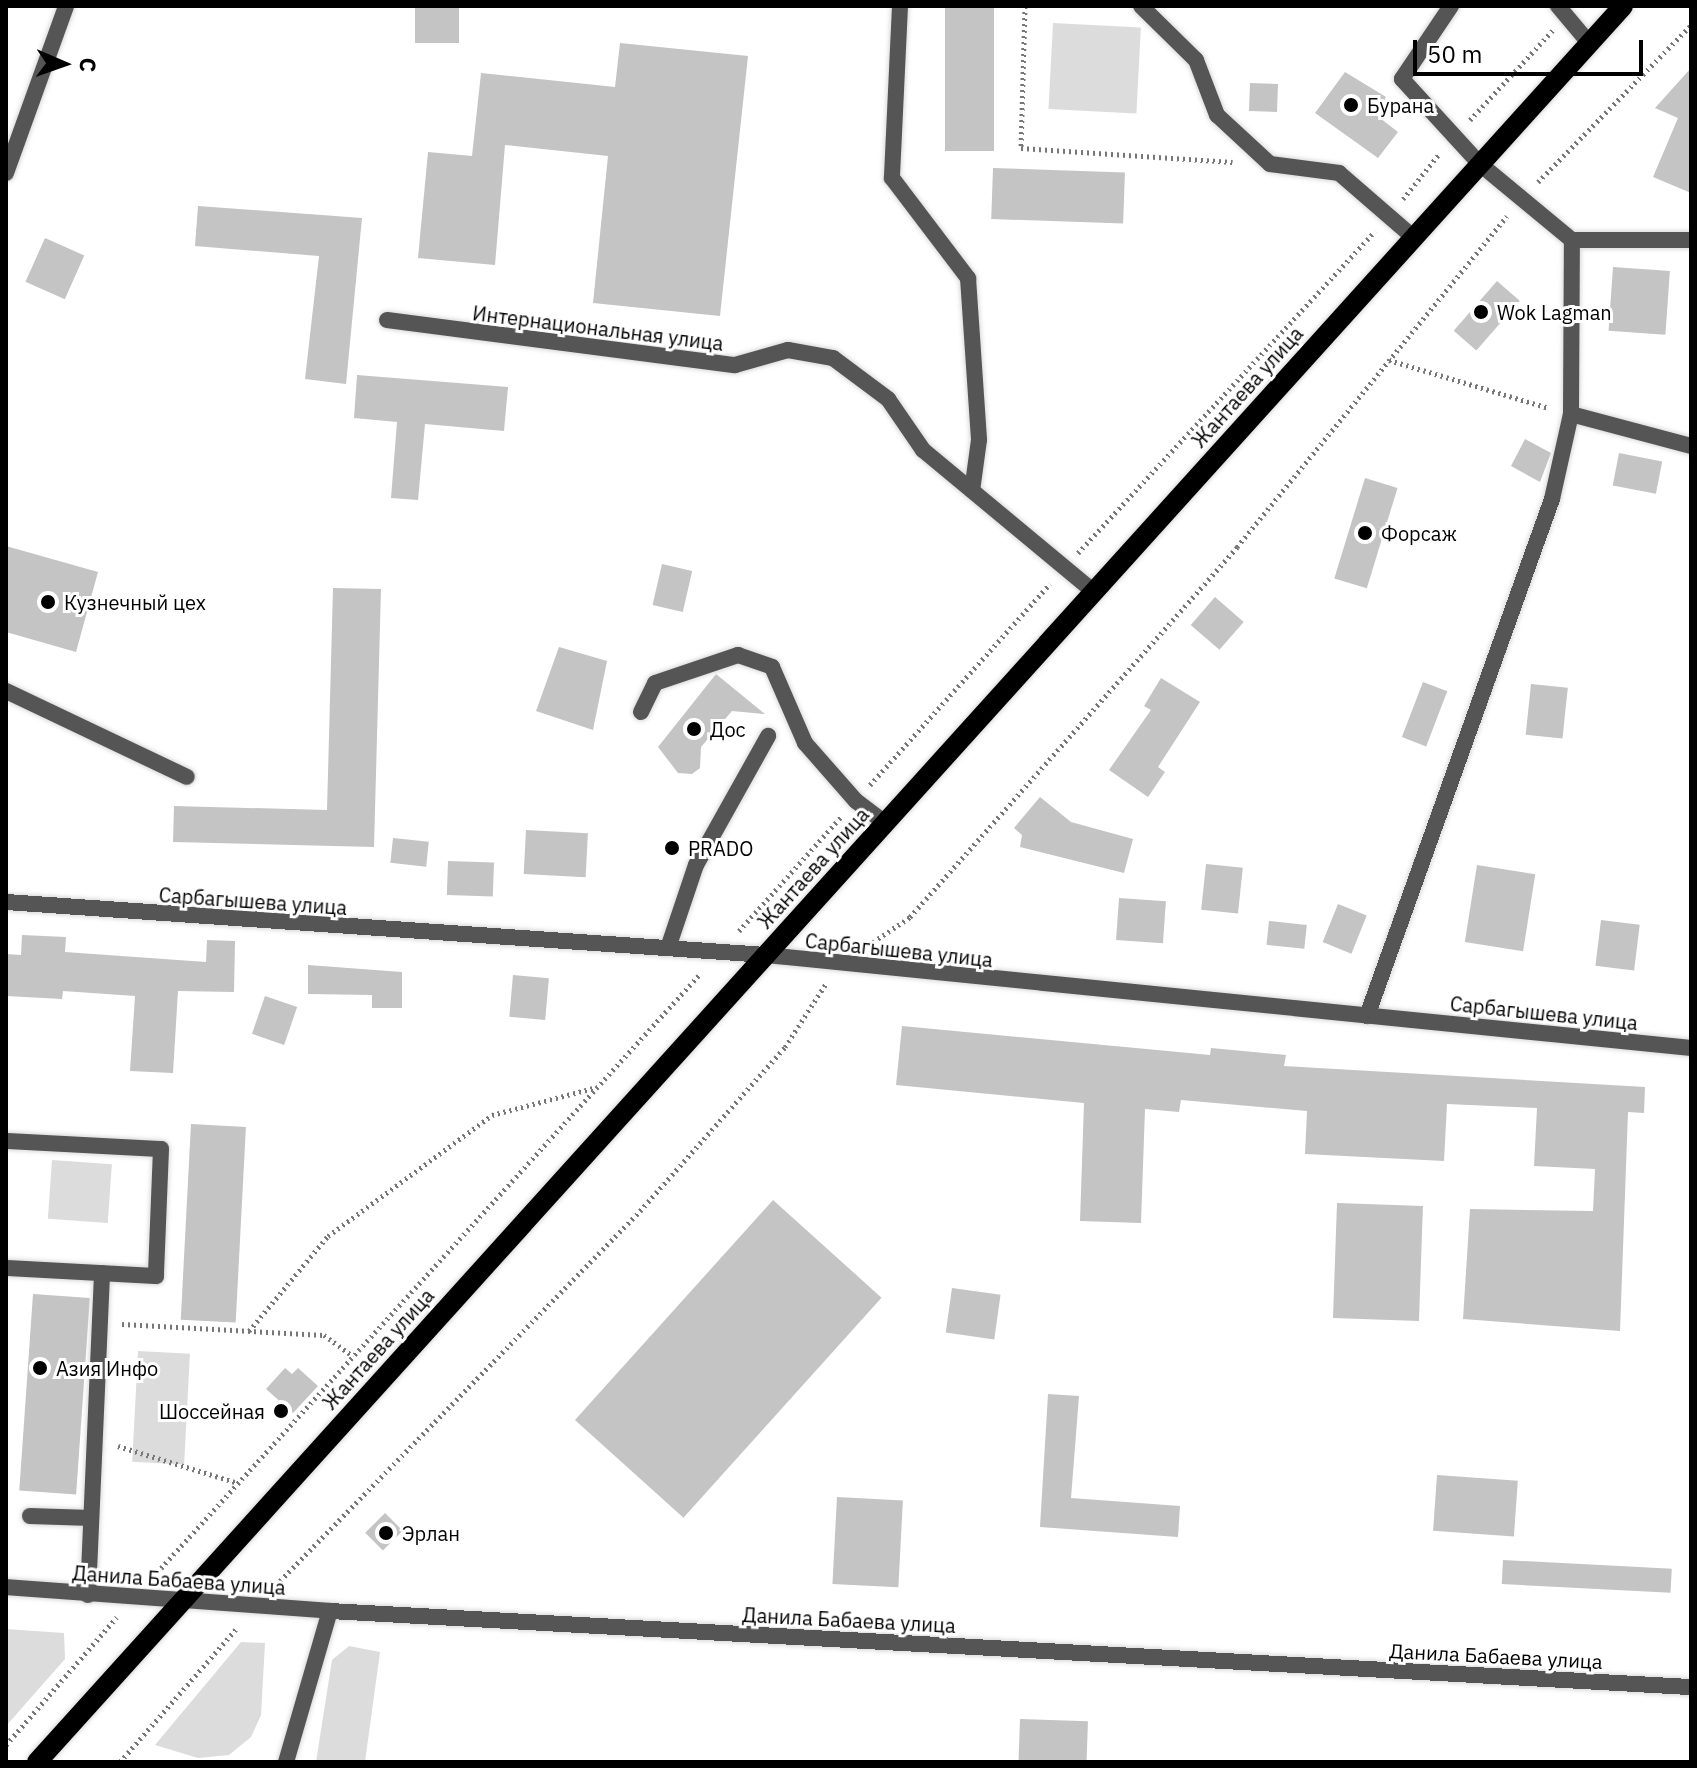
<!DOCTYPE html>
<html>
<head>
<meta charset="utf-8">
<style>
  body { margin:0 }
  #map { position:relative; width:1697px; height:1768px; overflow:hidden; background:#fff; font-family:"IBM Plex Sans",sans-serif }
  div>[style] { position:absolute }
  .green>* { inset:0; background:#dcdcdc; transform-origin:0 0 }
  .building>* { inset:0; background:#c4c4c4; transform-origin:0 0 }
  .path>* { height:5px; margin-top:-2.5px; transform-origin:0; background:repeating-linear-gradient(90deg,#777 0 2px,transparent 0 6px) }
  .roads { filter:drop-shadow(0 0 2px #dbdbdb) drop-shadow(0 0 2px #dbdbdb) }
  .service>* { height:16px; margin:-8px; padding:0 8px; transform-origin:8px; border-radius:8px; background:#555 }
  .minor>* { height:16px; margin:-8px; padding:0 8px; transform-origin:8px; border-radius:8px; background:#555 }
  .tertiary>* { height:16px; margin:-8px; padding:0 8px; transform-origin:8px; border-radius:8px; background:#555 }
  .primary>* { height:20px; margin:-10px; padding:0 10px; transform-origin:10px; border-radius:10px; background:#000 }
  .dots>* { width:22px; height:22px; translate:-50% -50%; box-sizing:border-box; border:4px solid #fff; border-radius:50% }
  span { translate:-50% -50%; white-space:nowrap; text-align:center; line-height:1.15; -webkit-text-stroke:6px #fff; paint-order:stroke }
  .poi-label { font-size:20px; color:#000 }
  .left { translate:0 -50%; text-align:left }
  .right { translate:-100% -50%; text-align:right }
  .street-label { font-size:20px; color:#000 }
  .frame { position:absolute; inset:0; border:8px solid #000; pointer-events:none }
  .north { position:absolute; left:24px; top:24px; width:80px; height:80px; -webkit-text-stroke:6px #fff; paint-order:stroke; rotate:92deg; font-size:22px; font-weight:700; line-height:32px; text-align:center; color:#000 }
  .north::after { content:''; display:block; margin:auto; width:28px; height:36px; background:#000; clip-path:polygon(50% 0,100% 100%,50% 72%,0 100%) }
  .scale { position:absolute; left:1413px; top:40px; width:230px; height:36px; box-sizing:border-box; border:4px solid #000; border-top:0; padding-left:10px; font-size:24px; line-height:28px; white-space:nowrap; color:#000; -webkit-text-stroke:6px #fff; paint-order:stroke }
</style>
</head>
<body>
<div id="map">
  <div class="green">
    <i style="left:1053px;top:23px;width:88px;height:86px;rotate:3deg"></i>
    <i style="left:52px;top:1160px;width:60px;height:59px;rotate:4deg"></i>
    <i style="left:138px;top:1351px;width:52px;height:111px;rotate:3deg"></i>
    <i style="clip-path:polygon(6px 1629px,64px 1633px,65px 1659px,6px 1726px)"></i>
    <i style="clip-path:polygon(241px 1642px,265px 1643px,261px 1715px,251px 1737px,229px 1755px,198px 1758px,155px 1745px)"></i>
    <i style="clip-path:polygon(349px 1646px,380px 1652px,365px 1762px,316px 1762px,332px 1660px)"></i>
  </div>
  <div class="building">
    <i style="left:415px;top:6px;width:44px;height:37px"></i>
    <i style="left:945px;top:6px;width:49px;height:145px"></i>
    <i style="clip-path:polygon(620px 43px,748px 56px,720px 316px,593px 303px,608px 156px,505px 145px,495px 265px,418px 258px,428px 152px,472px 156px,481px 73px,615px 87px)"></i>
    <i style="clip-path:polygon(1691px 68px,1691px 193px,1653px 177px,1678px 118px,1655px 108px)"></i>
    <i style="clip-path:polygon(1345px 72px,1386px 97px,1376px 115px,1398px 132px,1378px 158px,1315px 113px)"></i>
    <i style="left:1250px;top:83px;width:28px;height:28px;rotate:2deg"></i>
    <i style="left:993px;top:168px;width:132px;height:51px;rotate:2deg"></i>
    <i style="clip-path:polygon(198px 206px,362px 218px,346px 384px,305px 379px,319px 256px,195px 246px)"></i>
    <i style="left:45px;top:238px;width:43px;height:48px;rotate:24deg"></i>
    <i style="left:1613px;top:267px;width:57px;height:64px;rotate:4deg"></i>
    <i style="left:1497px;top:281px;width:30px;height:66px;rotate:41deg"></i>
    <i style="clip-path:polygon(357px 375px,508px 387px,504px 431px,425px 424px,418px 500px,391px 498px,397px 422px,354px 418px)"></i>
    <i style="clip-path:polygon(1525px 439px,1551px 453px,1540px 482px,1511px 466px)"></i>
    <i style="left:1619px;top:453px;width:44px;height:33px;rotate:11deg"></i>
    <i style="left:1365px;top:478px;width:34px;height:105px;rotate:17deg"></i>
    <i style="clip-path:polygon(6px 546px,98px 572px,76px 652px,6px 632px)"></i>
    <i style="left:662px;top:564px;width:31px;height:42px;rotate:13deg"></i>
    <i style="clip-path:polygon(333px 588px,381px 589px,374px 847px,173px 842px,174px 806px,327px 810px)"></i>
    <i style="left:1215px;top:597px;width:38px;height:37px;rotate:41deg"></i>
    <i style="clip-path:polygon(559px 647px,607px 661px,593px 730px,536px 711px)"></i>
    <i style="clip-path:polygon(716px 674px,765px 714px,732px 711px,701px 747px,700px 768px,692px 774px,678px 773px,658px 747px)"></i>
    <i style="clip-path:polygon(1161px 678px,1200px 702px,1158px 767px,1165px 772px,1148px 797px,1109px 770px,1151px 710px,1144px 706px)"></i>
    <i style="left:1423px;top:682px;width:26px;height:59px;rotate:21deg"></i>
    <i style="left:1531px;top:684px;width:37px;height:51px;rotate:6deg"></i>
    <i style="clip-path:polygon(1040px 797px,1071px 822px,1133px 839px,1124px 873px,1020px 847px,1022px 835px,1014px 828px)"></i>
    <i style="left:526px;top:830px;width:62px;height:44px;rotate:3deg"></i>
    <i style="left:393px;top:838px;width:36px;height:25px;rotate:6deg"></i>
    <i style="left:448px;top:861px;width:46px;height:34px;rotate:2deg"></i>
    <i style="left:1206px;top:864px;width:37px;height:46px;rotate:6deg"></i>
    <i style="left:1477px;top:865px;width:59px;height:78px;rotate:9deg"></i>
    <i style="left:1119px;top:898px;width:47px;height:42px;rotate:4deg"></i>
    <i style="left:1338px;top:904px;width:31px;height:41px;rotate:22deg"></i>
    <i style="left:1601px;top:920px;width:39px;height:46px;rotate:7deg"></i>
    <i style="left:1269px;top:921px;width:38px;height:24px;rotate:6deg"></i>
    <i style="clip-path:polygon(22px 935px,66px 937px,65px 952px,206px 962px,207px 940px,235px 941px,234px 992px,178px 991px,173px 1073px,130px 1071px,135px 996px,63px 991px,62px 999px,6px 996px,6px 954px,21px 955px)"></i>
    <i style="clip-path:polygon(308px 965px,402px 972px,402px 1008px,372px 1008px,372px 995px,308px 994px)"></i>
    <i style="left:513px;top:975px;width:36px;height:42px;rotate:5deg"></i>
    <i style="left:265px;top:996px;width:34px;height:40px;rotate:19deg"></i>
    <i style="clip-path:polygon(902px 1026px,1210px 1055px,1211px 1048px,1286px 1055px,1284px 1066px,1645px 1087px,1644px 1113px,1628px 1112px,1620px 1331px,1463px 1319px,1470px 1209px,1593px 1211px,1595px 1169px,1534px 1166px,1537px 1108px,1447px 1104px,1444px 1161px,1305px 1154px,1307px 1111px,1181px 1100px,1179px 1112px,1145px 1109px,1141px 1223px,1080px 1221px,1084px 1103px,896px 1085px)"></i>
    <i style="left:191px;top:1124px;width:55px;height:196px;rotate:3deg"></i>
    <i style="left:773px;top:1200px;width:146px;height:296px;rotate:42deg"></i>
    <i style="left:1337px;top:1203px;width:86px;height:115px;rotate:2deg"></i>
    <i style="left:952px;top:1288px;width:49px;height:45px;rotate:8deg"></i>
    <i style="left:33px;top:1294px;width:57px;height:197px;rotate:4deg"></i>
    <i style="clip-path:polygon(285px 1368px,292px 1374px,298px 1368px,318px 1386px,293px 1413px,266px 1389px)"></i>
    <i style="clip-path:polygon(1048px 1394px,1079px 1396px,1071px 1498px,1180px 1506px,1178px 1537px,1040px 1527px)"></i>
    <i style="left:1437px;top:1475px;width:81px;height:56px;rotate:4deg"></i>
    <i style="left:837px;top:1497px;width:66px;height:87px;rotate:3deg"></i>
    <i style="left:385px;top:1513px;width:25px;height:28px;rotate:45deg"></i>
    <i style="left:1503px;top:1560px;width:169px;height:24px;rotate:3deg"></i>
    <i style="left:1020px;top:1719px;width:68px;height:43px;rotate:2deg"></i>
  </div>
  <div class="path">
    <i style="left:1025px;top:6px;width:142px;rotate:91.6deg"></i>
    <i style="left:1021px;top:148px;width:212px;rotate:3.8deg"></i>
    <i style="left:1470px;top:120px;width:122px;rotate:-47.3deg"></i>
    <i style="left:1538px;top:182px;width:219px;rotate:-45.7deg"></i>
    <i style="left:1403px;top:199px;width:58px;rotate:-51.3deg"></i>
    <i style="left:1389px;top:360px;width:167px;rotate:16.7deg"></i>
    <i style="left:1078px;top:553px;width:438px;rotate:-47.3deg"></i>
    <i style="left:870px;top:785px;width:270px;rotate:-48.2deg"></i>
    <i style="left:739px;top:931px;width:154px;rotate:-48.2deg"></i>
    <i style="left:873px;top:942px;width:45px;rotate:-34deg"></i>
    <i style="left:910px;top:917px;width:494px;rotate:-48.5deg"></i>
    <i style="left:1237px;top:547px;width:427px;rotate:-50.8deg"></i>
    <i style="left:122px;top:1324px;width:202px;rotate:3.1deg"></i>
    <i style="left:324px;top:1335px;width:36px;rotate:36deg"></i>
    <i style="left:249px;top:1331px;width:124px;rotate:-50.3deg"></i>
    <i style="left:328px;top:1236px;width:204px;rotate:-36.4deg"></i>
    <i style="left:492px;top:1115px;width:109px;rotate:-14.9deg"></i>
    <i style="left:118px;top:1446px;width:126px;rotate:17.1deg"></i>
    <i style="left:153px;top:1577px;width:814px;rotate:-47.79deg"></i>
    <i style="left:276px;top:1585px;width:522px;rotate:-45.78deg"></i>
    <i style="left:640px;top:1211px;width:219px;rotate:-48.5deg"></i>
    <i style="left:785px;top:1047px;width:77px;rotate:-57.1deg"></i>
    <i style="left:6px;top:1745px;width:169px;rotate:-49.1deg"></i>
    <i style="left:120px;top:1762px;width:178px;rotate:-48.9deg"></i>
  </div>
  <div class="roads">
    <div class="service">
      <i style="left:900px;top:6px;width:172px;rotate:92.7deg"></i>
      <i style="left:892px;top:178px;width:126px;rotate:52.8deg"></i>
      <i style="left:968px;top:278px;width:162px;rotate:86.1deg"></i>
      <i style="left:979px;top:440px;width:51px;rotate:97.8deg"></i>
      <i style="left:1141px;top:6px;width:77px;rotate:44.5deg"></i>
      <i style="left:1196px;top:60px;width:59px;rotate:69.1deg"></i>
      <i style="left:1217px;top:115px;width:72px;rotate:42.8deg"></i>
      <i style="left:1270px;top:164px;width:70px;rotate:7.4deg"></i>
      <i style="left:1339px;top:173px;width:99px;rotate:40.9deg"></i>
      <i style="left:1451px;top:6px;width:88px;rotate:123.9deg"></i>
      <i style="left:1402px;top:79px;width:115px;rotate:47.5deg"></i>
      <i style="left:1558px;top:6px;width:48px;rotate:50deg"></i>
      <i style="left:387px;top:320px;width:351px;rotate:7.4deg"></i>
      <i style="left:735px;top:365px;width:55px;rotate:-15.8deg"></i>
      <i style="left:788px;top:350px;width:46px;rotate:10.1deg"></i>
      <i style="left:833px;top:358px;width:69px;rotate:36.7deg"></i>
      <i style="left:888px;top:399px;width:62px;rotate:55.5deg"></i>
      <i style="left:923px;top:450px;width:222px;rotate:39.7deg"></i>
      <i style="left:6px;top:691px;width:200px;rotate:25.4deg"></i>
      <i style="left:641px;top:712px;width:32px;rotate:-64deg"></i>
      <i style="left:655px;top:683px;width:88px;rotate:-18.6deg"></i>
      <i style="left:738px;top:655px;width:36px;rotate:19deg"></i>
      <i style="left:772px;top:667px;width:83px;rotate:66.5deg"></i>
      <i style="left:805px;top:743px;width:77px;rotate:48.7deg"></i>
      <i style="left:856px;top:801px;width:36px;rotate:37deg"></i>
      <i style="left:668px;top:948px;width:88px;rotate:-71.4deg"></i>
      <i style="left:696px;top:865px;width:148px;rotate:-60.8deg"></i>
      <i style="left:6px;top:1141px;width:155px;rotate:3deg"></i>
      <i style="left:161px;top:1149px;width:127px;rotate:92.3deg"></i>
      <i style="left:156px;top:1276px;width:150px;rotate:-176.9deg"></i>
      <i style="left:30px;top:1516px;width:61px;rotate:1.9deg"></i>
      <i style="left:88px;top:1595px;width:322px;rotate:-87.5deg"></i>
      <i style="left:286px;top:1762px;width:157px;rotate:-73.8deg"></i>
    </div>
    <div class="minor">
      <i style="left:1480px;top:164px;width:119px;rotate:39.6deg"></i>
      <i style="left:1572px;top:240px;width:119px"></i>
      <i style="left:6px;top:173px;width:177px;rotate:-70.2deg"></i>
      <i style="left:1571px;top:414px;width:124px;rotate:14.9deg"></i>
      <i style="left:6px;top:902px;width:762px;rotate:3.99deg"></i>
      <i style="left:1367px;top:1016px;width:549px;rotate:-70.31deg"></i>
      <i style="left:1552px;top:499px;width:87px;rotate:-77.4deg"></i>
      <i style="left:1571px;top:414px;width:174px;rotate:-89.7deg"></i>
      <i style="left:6px;top:1587px;width:325px;rotate:4.2deg"></i>
      <i style="left:330px;top:1611px;width:1363px;rotate:3.2deg"></i>
    </div>
    <div class="tertiary">
      <i style="left:766px;top:955px;width:930px;rotate:5.74deg"></i>
    </div>
    <div class="primary">
      <i style="left:37px;top:1762px;width:2366px;rotate:-47.91deg"></i>
    </div>
  </div>
  <div class="dots">
    <i style="left:1351px;top:105px;background:#000"></i>
    <i style="left:1481px;top:312px;background:#000"></i>
    <i style="left:1365px;top:533px;background:#000"></i>
    <i style="left:48px;top:602px;background:#000"></i>
    <i style="left:694px;top:729px;background:#000"></i>
    <i style="left:672px;top:848px;background:#000"></i>
    <i style="left:40px;top:1368px;background:#000"></i>
    <i style="left:281px;top:1411px;background:#000"></i>
    <i style="left:386px;top:1533px;background:#000"></i>
  </div>
  <div class="poi-label">
    <span class="left" style="left:1367px;top:105px">Бурана</span>
    <span class="left" style="left:1497px;top:312px">Wok Lagman</span>
    <span class="left" style="left:1381px;top:533px">Форсаж</span>
    <span class="left" style="left:64px;top:602px">Кузнечный цех</span>
    <span class="left" style="left:710px;top:729px">Дос</span>
    <span class="left" style="left:688px;top:848px">PRADO</span>
    <span class="left" style="left:56px;top:1368px">Азия Инфо</span>
    <span class="right" style="left:265px;top:1411px">Шоссейная</span>
    <span class="left" style="left:402px;top:1533px">Эрлан</span>
  </div>
  <div class="street-label">
    <span style="left:598px;top:328px;rotate:7deg">Интернациональная улица</span>
    <span style="left:1247px;top:387px;rotate:-48deg">Жантаева улица</span>
    <span style="left:813px;top:868px;rotate:-48deg">Жантаева улица</span>
    <span style="left:253px;top:901px;rotate:4deg">Сарбагышева улица</span>
    <span style="left:899px;top:950px;rotate:6deg">Сарбагышева улица</span>
    <span style="left:1544px;top:1013px;rotate:6deg">Сарбагышева улица</span>
    <span style="left:378px;top:1349px;rotate:-48deg">Жантаева улица</span>
    <span style="left:179px;top:1580px;rotate:4deg">Данила Бабаева улица</span>
    <span style="left:849px;top:1620px;rotate:3deg">Данила Бабаева улица</span>
    <span style="left:1496px;top:1656px;rotate:3deg">Данила Бабаева улица</span>
  </div>
  <div class="frame"></div>
  <div class="north">С</div>
  <div class="scale">50 m</div>
</div>
</body>
</html>
